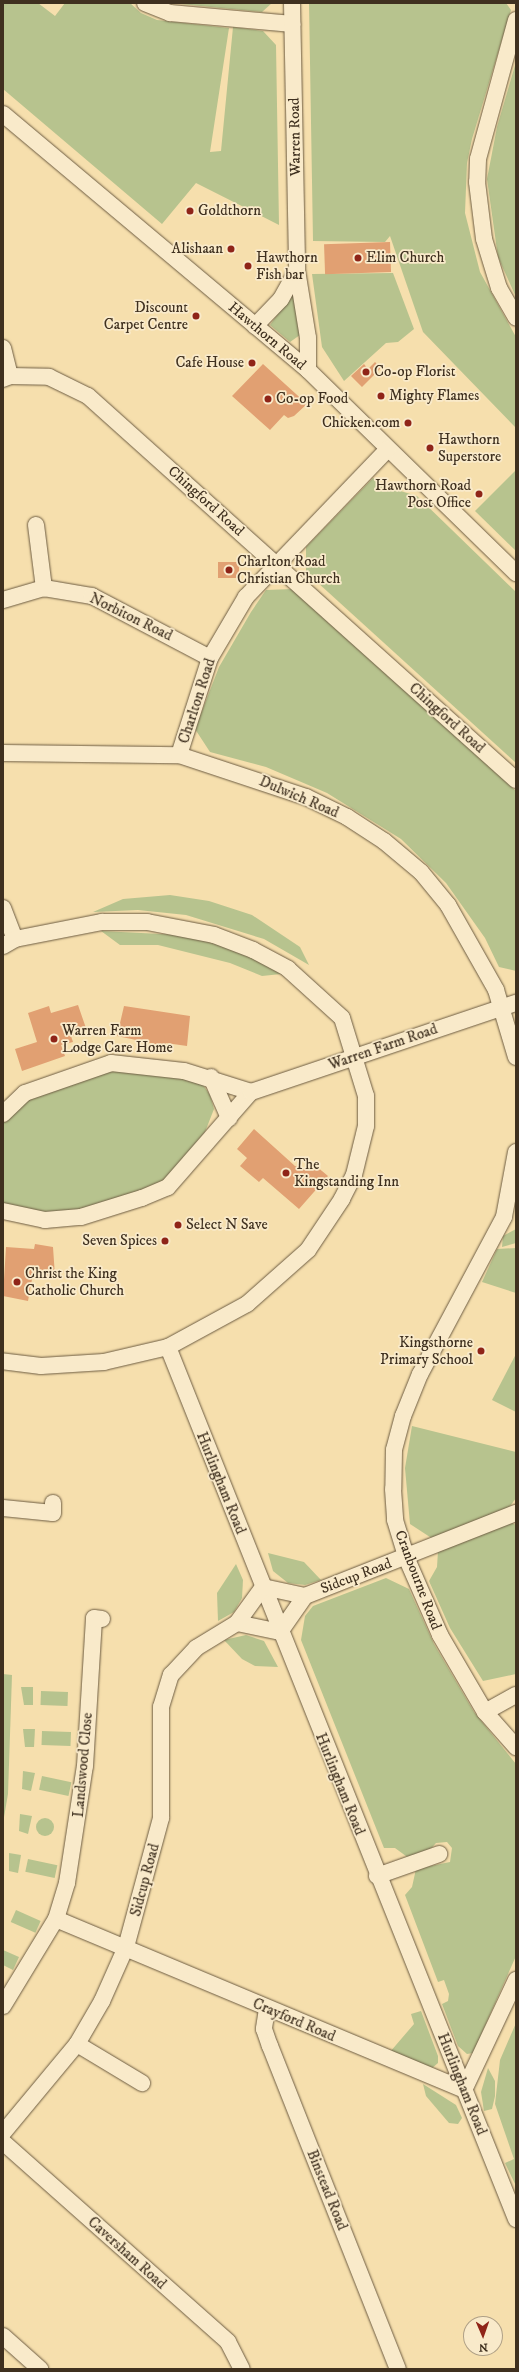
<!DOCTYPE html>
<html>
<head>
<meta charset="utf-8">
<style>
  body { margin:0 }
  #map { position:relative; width:519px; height:2372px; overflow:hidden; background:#f6dfad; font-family:"IM FELL DW Pica",serif }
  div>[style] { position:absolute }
  .green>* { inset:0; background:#b7c38e; transform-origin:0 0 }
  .round { border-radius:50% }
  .building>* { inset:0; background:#e1a072; transform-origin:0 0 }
  .roads { filter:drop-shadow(0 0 1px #6d5c42) drop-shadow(0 0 1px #6d5c42) }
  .minor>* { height:16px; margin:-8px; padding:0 8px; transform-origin:8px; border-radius:8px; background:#f9eaca }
  .dots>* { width:11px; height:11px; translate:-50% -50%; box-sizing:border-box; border:2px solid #f9eaca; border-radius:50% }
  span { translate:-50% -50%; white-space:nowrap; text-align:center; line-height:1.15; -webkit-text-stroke:3.5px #f9eaca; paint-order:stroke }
  .street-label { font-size:15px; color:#3f301f }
  .poi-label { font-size:15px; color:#3f301f }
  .left { translate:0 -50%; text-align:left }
  .right { translate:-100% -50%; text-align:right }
  .frame { position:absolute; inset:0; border:4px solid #3f301f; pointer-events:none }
  .north { position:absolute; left:463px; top:2316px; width:40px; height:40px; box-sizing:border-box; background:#f9eaca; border:1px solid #afa086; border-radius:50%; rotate:178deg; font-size:11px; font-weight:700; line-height:16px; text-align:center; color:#3f301f }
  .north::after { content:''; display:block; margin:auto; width:14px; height:18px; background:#8f2418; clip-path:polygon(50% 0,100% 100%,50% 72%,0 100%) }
</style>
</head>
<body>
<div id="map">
  <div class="green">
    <i style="clip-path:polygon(3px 3px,38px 3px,55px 16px,65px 3px,130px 3px,141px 13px,157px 20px,229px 28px,210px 152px,221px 151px,233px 27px,263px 31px,276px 45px,279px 225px,196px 183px,162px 224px,3px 89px)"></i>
    <i style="clip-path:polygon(171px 3px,272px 3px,262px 12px)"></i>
    <i style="clip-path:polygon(309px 3px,506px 3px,511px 10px,472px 139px,467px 163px,465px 213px,480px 272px,516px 337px,516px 428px,423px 332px,390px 236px,385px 242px,313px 241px)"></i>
    <i style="clip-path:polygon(516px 62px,516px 297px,498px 257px,487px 179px,497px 127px)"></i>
    <i style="clip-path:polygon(393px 273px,414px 329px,398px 342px,386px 343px,344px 381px,322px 347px,312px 274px)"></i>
    <i style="clip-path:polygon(291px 295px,295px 297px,300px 335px,290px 342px,270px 325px)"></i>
    <i style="clip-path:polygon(516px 470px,516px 551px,475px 511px)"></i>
    <i style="clip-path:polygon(373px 478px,384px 486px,417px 496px,516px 592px,516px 763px,306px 572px,306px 547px)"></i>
    <i style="clip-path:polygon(293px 589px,516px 791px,516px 971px,499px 967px,485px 938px,446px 883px,401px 839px,327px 793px,266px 767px,210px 752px,195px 729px,219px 667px,251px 612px,266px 590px)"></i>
    <i style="clip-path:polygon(170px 895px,209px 901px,252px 915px,300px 947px,309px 965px,264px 939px,186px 915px,138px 910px,93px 912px,123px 899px)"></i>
    <i style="clip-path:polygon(101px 931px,181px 935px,231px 948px,271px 965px,281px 974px,262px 976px,230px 963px,158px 945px,120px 945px)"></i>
    <i style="clip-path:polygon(124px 1069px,201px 1082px,210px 1095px,214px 1109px,205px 1132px,161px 1184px,81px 1212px,48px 1215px,3px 1205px,3px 1122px,11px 1113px,29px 1097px,101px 1072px)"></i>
    <i style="clip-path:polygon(516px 1229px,516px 1243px,502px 1247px,503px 1236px)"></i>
    <i style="clip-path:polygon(516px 1248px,516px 1293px,482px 1282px,497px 1249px)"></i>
    <i style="clip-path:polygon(516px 1354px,516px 1412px,492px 1400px)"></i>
    <i style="clip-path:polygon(412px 1426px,516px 1452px,516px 1498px,508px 1509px,433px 1539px,410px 1524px,405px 1468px)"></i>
    <i style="clip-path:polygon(508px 1521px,516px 1525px,516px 1674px,483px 1681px,450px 1628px,429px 1581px,437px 1567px,438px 1551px)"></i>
    <i style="clip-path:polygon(268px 1553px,304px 1562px,321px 1580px,305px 1585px,288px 1583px,273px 1571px)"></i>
    <i style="clip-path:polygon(236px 1564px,243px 1580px,242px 1598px,234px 1612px,218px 1621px,217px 1593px)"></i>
    <i style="clip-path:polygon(386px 1578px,409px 1589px,434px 1644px,474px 1712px,516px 1764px,516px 1956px,473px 2053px,467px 2054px,458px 2046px,442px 2004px,448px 2001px,449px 1994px,444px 1980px,438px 1982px,405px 1895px,412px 1887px,416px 1869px,450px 1862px,452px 1848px,447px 1842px,436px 1843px,427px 1853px,410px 1859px,395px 1848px,384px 1848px,301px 1640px,305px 1616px,313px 1606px)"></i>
    <i style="clip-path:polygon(246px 1635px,264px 1641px,278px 1667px,255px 1666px,242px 1659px,224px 1640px)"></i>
    <i style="clip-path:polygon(3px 1674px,12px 1675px,8px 1794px,3px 1823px)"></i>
    <i style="clip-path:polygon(21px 1687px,33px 1687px,33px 1705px,24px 1705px)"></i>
    <i style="left:41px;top:1691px;width:27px;height:14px;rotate:2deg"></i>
    <i style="clip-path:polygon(23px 1729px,35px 1729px,34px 1747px,25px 1747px)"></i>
    <i style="left:42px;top:1731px;width:29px;height:14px;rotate:2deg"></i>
    <i style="clip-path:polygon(23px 1771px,35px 1773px,31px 1791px,22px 1789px)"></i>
    <i style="left:42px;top:1776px;width:30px;height:14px;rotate:12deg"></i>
    <i style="clip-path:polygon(20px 1814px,32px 1816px,28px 1834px,19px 1831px)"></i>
    <i class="round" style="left:36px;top:1818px;width:18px;height:18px"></i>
    <i style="clip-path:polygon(9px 1853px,21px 1855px,18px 1873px,9px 1871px)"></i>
    <i style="left:28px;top:1859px;width:30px;height:13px;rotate:12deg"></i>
    <i style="left:16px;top:1910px;width:27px;height:13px;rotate:24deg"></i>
    <i style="clip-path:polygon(3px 1950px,19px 1957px,13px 1970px,3px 1965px)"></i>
    <i style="clip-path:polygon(421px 2011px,438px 2056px,438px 2063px,431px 2069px,390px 2052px,414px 2024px,411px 2014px)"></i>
    <i style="clip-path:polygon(516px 2023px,516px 2186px,505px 2163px,514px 2159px,495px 2104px,500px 2060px)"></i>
    <i style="clip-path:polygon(488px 2068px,495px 2081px,495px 2096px,492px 2109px,484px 2111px,481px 2092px)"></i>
    <i style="clip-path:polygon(423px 2084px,456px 2105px,462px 2118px,458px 2124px,449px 2123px,426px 2096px)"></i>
  </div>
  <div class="building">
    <i style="left:390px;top:242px;width:30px;height:66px;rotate:88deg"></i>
    <i style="clip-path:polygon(375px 362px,381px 368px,362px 387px,351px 376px,364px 364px,368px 369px)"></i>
    <i style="clip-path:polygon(263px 364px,307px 404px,294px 416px,288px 418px,284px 415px,270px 430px,232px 396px)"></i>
    <i style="left:239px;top:562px;width:16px;height:21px;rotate:90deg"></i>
    <i style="clip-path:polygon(78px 1005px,87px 1031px,71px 1036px,73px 1042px,61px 1045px,65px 1056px,22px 1071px,15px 1049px,37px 1042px,28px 1013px,49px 1006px,51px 1013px)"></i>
    <i style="clip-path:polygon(124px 1006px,190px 1016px,187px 1046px,166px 1043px,165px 1046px,117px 1036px)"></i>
    <i style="clip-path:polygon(254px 1129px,295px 1166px,304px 1169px,310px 1161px,328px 1176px,299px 1209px,263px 1178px,259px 1182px,240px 1166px,247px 1158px,237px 1149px)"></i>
    <i style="clip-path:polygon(35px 1244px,53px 1247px,55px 1276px,33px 1274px,28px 1301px,3px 1296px,6px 1247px,34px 1249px)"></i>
  </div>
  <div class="roads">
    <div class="minor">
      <i style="left:145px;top:3px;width:27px;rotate:22deg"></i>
      <i style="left:170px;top:13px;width:123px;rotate:5.1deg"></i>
      <i style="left:292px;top:3px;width:267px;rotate:88.9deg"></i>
      <i style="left:297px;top:270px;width:69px;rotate:80.8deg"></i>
      <i style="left:308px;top:338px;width:32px;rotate:90deg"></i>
      <i style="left:516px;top:20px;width:144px;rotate:105.3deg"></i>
      <i style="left:478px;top:159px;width:23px;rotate:92deg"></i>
      <i style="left:477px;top:182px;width:57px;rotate:83deg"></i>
      <i style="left:484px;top:239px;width:51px;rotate:73deg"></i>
      <i style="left:499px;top:288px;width:34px;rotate:60deg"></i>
      <i style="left:3px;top:114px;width:398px;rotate:40deg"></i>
      <i style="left:308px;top:370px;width:291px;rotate:44.3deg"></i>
      <i style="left:255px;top:326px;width:37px;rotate:-46deg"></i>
      <i style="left:281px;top:299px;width:33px;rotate:-61deg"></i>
      <i style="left:3px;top:348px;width:29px;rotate:76deg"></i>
      <i style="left:3px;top:379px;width:8px;rotate:-23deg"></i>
      <i style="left:10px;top:376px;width:39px;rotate:1deg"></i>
      <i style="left:49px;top:377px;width:43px;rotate:26deg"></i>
      <i style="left:88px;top:396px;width:575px;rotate:41.9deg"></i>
      <i style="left:36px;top:525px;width:64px;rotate:82.8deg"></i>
      <i style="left:3px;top:600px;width:43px;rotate:-16.3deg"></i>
      <i style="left:44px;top:588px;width:49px;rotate:9.5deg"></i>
      <i style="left:92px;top:596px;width:133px;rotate:27.7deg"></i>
      <i style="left:3px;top:753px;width:176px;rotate:0.7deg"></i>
      <i style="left:179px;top:755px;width:134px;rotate:18.3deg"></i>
      <i style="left:306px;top:797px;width:46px;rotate:26deg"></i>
      <i style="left:347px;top:817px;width:44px;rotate:33deg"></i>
      <i style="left:384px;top:841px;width:48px;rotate:40deg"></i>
      <i style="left:421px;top:872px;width:43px;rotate:50.7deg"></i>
      <i style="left:448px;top:905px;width:98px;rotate:60.5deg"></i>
      <i style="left:496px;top:990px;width:70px;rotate:73.4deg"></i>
      <i style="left:179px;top:755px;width:102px;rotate:-72.3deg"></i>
      <i style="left:210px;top:658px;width:71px;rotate:-59.5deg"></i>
      <i style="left:246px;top:597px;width:205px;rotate:-46.2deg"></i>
      <i style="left:3px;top:908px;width:33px;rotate:69deg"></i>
      <i style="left:3px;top:946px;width:14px;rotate:-30deg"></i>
      <i style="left:15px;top:939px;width:89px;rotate:-11.1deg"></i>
      <i style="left:102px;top:922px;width:45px"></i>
      <i style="left:147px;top:922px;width:68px;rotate:11deg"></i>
      <i style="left:214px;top:935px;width:42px;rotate:21deg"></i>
      <i style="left:253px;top:950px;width:40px;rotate:28deg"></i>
      <i style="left:288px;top:969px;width:73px;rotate:42.2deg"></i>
      <i style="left:342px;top:1018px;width:82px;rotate:72.9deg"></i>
      <i style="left:366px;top:1096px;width:30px;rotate:90deg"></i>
      <i style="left:366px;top:1126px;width:50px;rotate:103.8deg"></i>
      <i style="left:354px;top:1175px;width:27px;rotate:117deg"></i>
      <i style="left:342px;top:1199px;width:61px;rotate:123.7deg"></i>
      <i style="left:308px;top:1250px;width:81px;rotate:138.5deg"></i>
      <i style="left:247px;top:1304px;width:90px;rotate:151.4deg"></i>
      <i style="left:168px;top:1347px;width:66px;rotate:166.8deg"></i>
      <i style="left:104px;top:1362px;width:63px;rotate:176.4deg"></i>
      <i style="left:41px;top:1366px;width:38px;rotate:-173deg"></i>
      <i style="left:211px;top:1077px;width:45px;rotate:66.3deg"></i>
      <i style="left:3px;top:1114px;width:30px;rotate:-44deg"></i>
      <i style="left:25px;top:1093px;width:91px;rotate:-19.2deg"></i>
      <i style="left:111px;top:1063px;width:73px;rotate:6.3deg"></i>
      <i style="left:184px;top:1071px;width:70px;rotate:17.4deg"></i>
      <i style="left:516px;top:1152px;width:66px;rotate:100.5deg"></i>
      <i style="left:504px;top:1217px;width:178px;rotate:118.1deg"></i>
      <i style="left:420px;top:1374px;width:45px;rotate:112deg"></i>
      <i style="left:403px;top:1416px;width:35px;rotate:105deg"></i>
      <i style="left:394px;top:1450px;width:39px;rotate:91deg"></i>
      <i style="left:393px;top:1489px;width:31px;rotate:86deg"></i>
      <i style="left:395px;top:1520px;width:39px;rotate:73deg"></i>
      <i style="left:406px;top:1557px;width:85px;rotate:66.4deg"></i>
      <i style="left:440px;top:1635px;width:89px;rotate:59.7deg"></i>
      <i style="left:485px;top:1712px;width:47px;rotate:48.5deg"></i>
      <i style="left:3px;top:1211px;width:43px;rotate:12.1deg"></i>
      <i style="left:45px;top:1220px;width:36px;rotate:-5deg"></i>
      <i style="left:81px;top:1217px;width:64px;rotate:-17.3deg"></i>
      <i style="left:142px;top:1198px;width:28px;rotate:-23deg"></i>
      <i style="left:168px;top:1187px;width:126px;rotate:-48.9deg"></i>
      <i style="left:251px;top:1092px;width:280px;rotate:-18.6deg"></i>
      <i style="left:168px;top:1347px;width:939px;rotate:68.24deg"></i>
      <i style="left:3px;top:1508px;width:50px;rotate:5.7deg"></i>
      <i style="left:53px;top:1513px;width:10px;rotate:-90deg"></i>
      <i style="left:237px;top:1623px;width:44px;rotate:11.8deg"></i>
      <i style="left:280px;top:1632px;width:44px;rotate:-55.2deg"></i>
      <i style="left:305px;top:1596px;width:227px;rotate:-21.5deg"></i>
      <i style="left:485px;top:1712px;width:35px;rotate:-29deg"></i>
      <i style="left:377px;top:1876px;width:66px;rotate:-19.5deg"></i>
      <i style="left:56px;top:1919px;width:442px;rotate:22.7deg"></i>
      <i style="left:464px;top:2090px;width:122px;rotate:-64.7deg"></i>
      <i style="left:3px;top:2006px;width:102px;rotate:-58.7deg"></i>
      <i style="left:56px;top:1919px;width:38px;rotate:-73deg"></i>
      <i style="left:67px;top:1883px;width:118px;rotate:-81.3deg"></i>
      <i style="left:85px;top:1766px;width:148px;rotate:-86.5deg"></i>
      <i style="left:94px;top:1618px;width:8px;rotate:7deg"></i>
      <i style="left:267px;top:2009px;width:20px;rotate:99deg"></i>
      <i style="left:264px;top:2029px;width:18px;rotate:71deg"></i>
      <i style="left:270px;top:2046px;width:347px;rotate:68.4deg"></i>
      <i style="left:77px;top:2044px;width:76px;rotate:31deg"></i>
      <i style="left:3px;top:2133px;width:116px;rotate:-50.3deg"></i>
      <i style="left:77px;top:2044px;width:50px;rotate:-59.8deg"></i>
      <i style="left:102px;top:2001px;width:59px;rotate:-66deg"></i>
      <i style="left:126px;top:1947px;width:134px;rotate:-74.8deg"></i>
      <i style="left:161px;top:1818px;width:111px;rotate:-90deg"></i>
      <i style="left:161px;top:1707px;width:34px;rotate:-73deg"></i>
      <i style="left:171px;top:1675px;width:37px;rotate:-47deg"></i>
      <i style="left:196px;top:1648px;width:48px;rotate:-31.4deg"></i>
      <i style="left:237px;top:1623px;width:44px;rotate:-54.2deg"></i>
      <i style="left:263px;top:1587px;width:43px;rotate:12.1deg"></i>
      <i style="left:3px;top:2142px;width:301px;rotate:41.6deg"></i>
      <i style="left:228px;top:2342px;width:30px;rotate:63deg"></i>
      <i style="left:3px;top:2336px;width:50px;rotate:41.7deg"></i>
    </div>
  </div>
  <div class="dots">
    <i style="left:190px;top:211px;background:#8f2418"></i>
    <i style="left:231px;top:249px;background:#8f2418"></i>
    <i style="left:358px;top:258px;background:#8f2418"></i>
    <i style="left:248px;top:266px;background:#8f2418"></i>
    <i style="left:196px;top:316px;background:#8f2418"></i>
    <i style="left:252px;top:363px;background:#8f2418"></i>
    <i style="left:366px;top:372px;background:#8f2418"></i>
    <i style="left:381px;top:396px;background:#8f2418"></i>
    <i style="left:268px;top:399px;background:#8f2418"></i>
    <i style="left:408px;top:423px;background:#8f2418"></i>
    <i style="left:430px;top:448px;background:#8f2418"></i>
    <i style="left:479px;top:494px;background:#8f2418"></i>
    <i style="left:229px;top:570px;background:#8f2418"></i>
    <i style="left:54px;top:1039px;background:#8f2418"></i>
    <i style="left:286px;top:1173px;background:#8f2418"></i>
    <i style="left:178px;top:1225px;background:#8f2418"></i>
    <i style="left:165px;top:1241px;background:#8f2418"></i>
    <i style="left:17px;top:1282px;background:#8f2418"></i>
    <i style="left:481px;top:1351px;background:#8f2418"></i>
  </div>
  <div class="street-label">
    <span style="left:295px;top:137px;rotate:-91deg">Warren Road</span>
    <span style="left:267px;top:336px;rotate:40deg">Hawthorn Road</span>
    <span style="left:206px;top:501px;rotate:42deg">Chingford Road</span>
    <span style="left:131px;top:617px;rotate:26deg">Norbiton Road</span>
    <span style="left:197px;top:701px;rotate:-72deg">Charlton Road</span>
    <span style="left:447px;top:718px;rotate:42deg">Chingford Road</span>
    <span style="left:299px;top:797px;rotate:23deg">Dulwich Road</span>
    <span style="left:383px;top:1047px;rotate:-19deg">Warren Farm Road</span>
    <span style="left:221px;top:1483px;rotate:68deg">Hurlingham Road</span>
    <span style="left:356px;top:1576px;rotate:-21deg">Sidcup Road</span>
    <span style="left:418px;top:1580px;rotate:69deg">Cranbourne Road</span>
    <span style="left:83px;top:1765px;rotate:-85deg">Landswood Close</span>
    <span style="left:340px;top:1784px;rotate:68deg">Hurlingham Road</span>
    <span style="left:145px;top:1880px;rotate:-75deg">Sidcup Road</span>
    <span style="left:294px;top:2020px;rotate:23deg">Crayford Road</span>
    <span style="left:462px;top:2084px;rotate:68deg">Hurlingham Road</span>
    <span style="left:327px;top:2190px;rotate:68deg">Binstead Road</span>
    <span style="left:127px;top:2253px;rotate:42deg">Caversham Road</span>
  </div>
  <div class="poi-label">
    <span class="left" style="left:198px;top:211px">Goldthorn</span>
    <span class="right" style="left:223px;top:249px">Alishaan</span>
    <span class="left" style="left:256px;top:266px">Hawthorn<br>Fish bar</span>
    <span class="left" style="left:366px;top:258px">Elim Church</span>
    <span class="right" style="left:188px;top:316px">Discount<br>Carpet Centre</span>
    <span class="right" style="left:244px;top:363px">Cafe House</span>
    <span class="left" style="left:374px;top:372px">Co-op Florist</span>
    <span class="left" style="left:389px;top:396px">Mighty Flames</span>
    <span class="left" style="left:276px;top:399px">Co-op Food</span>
    <span class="right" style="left:400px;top:423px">Chicken.com</span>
    <span class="left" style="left:438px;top:448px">Hawthorn<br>Superstore</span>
    <span class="right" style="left:471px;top:494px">Hawthorn Road<br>Post Office</span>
    <span class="left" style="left:237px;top:570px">Charlton Road<br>Christian Church</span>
    <span class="left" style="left:62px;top:1039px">Warren Farm<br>Lodge Care Home</span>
    <span class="left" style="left:294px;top:1173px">The<br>Kingstanding Inn</span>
    <span class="left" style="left:186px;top:1225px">Select N Save</span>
    <span class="right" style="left:157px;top:1241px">Seven Spices</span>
    <span class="left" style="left:25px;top:1282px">Christ the King<br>Catholic Church</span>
    <span class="right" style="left:473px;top:1351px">Kingsthorne<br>Primary School</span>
  </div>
  <div class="frame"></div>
  <div class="north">N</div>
</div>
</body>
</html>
